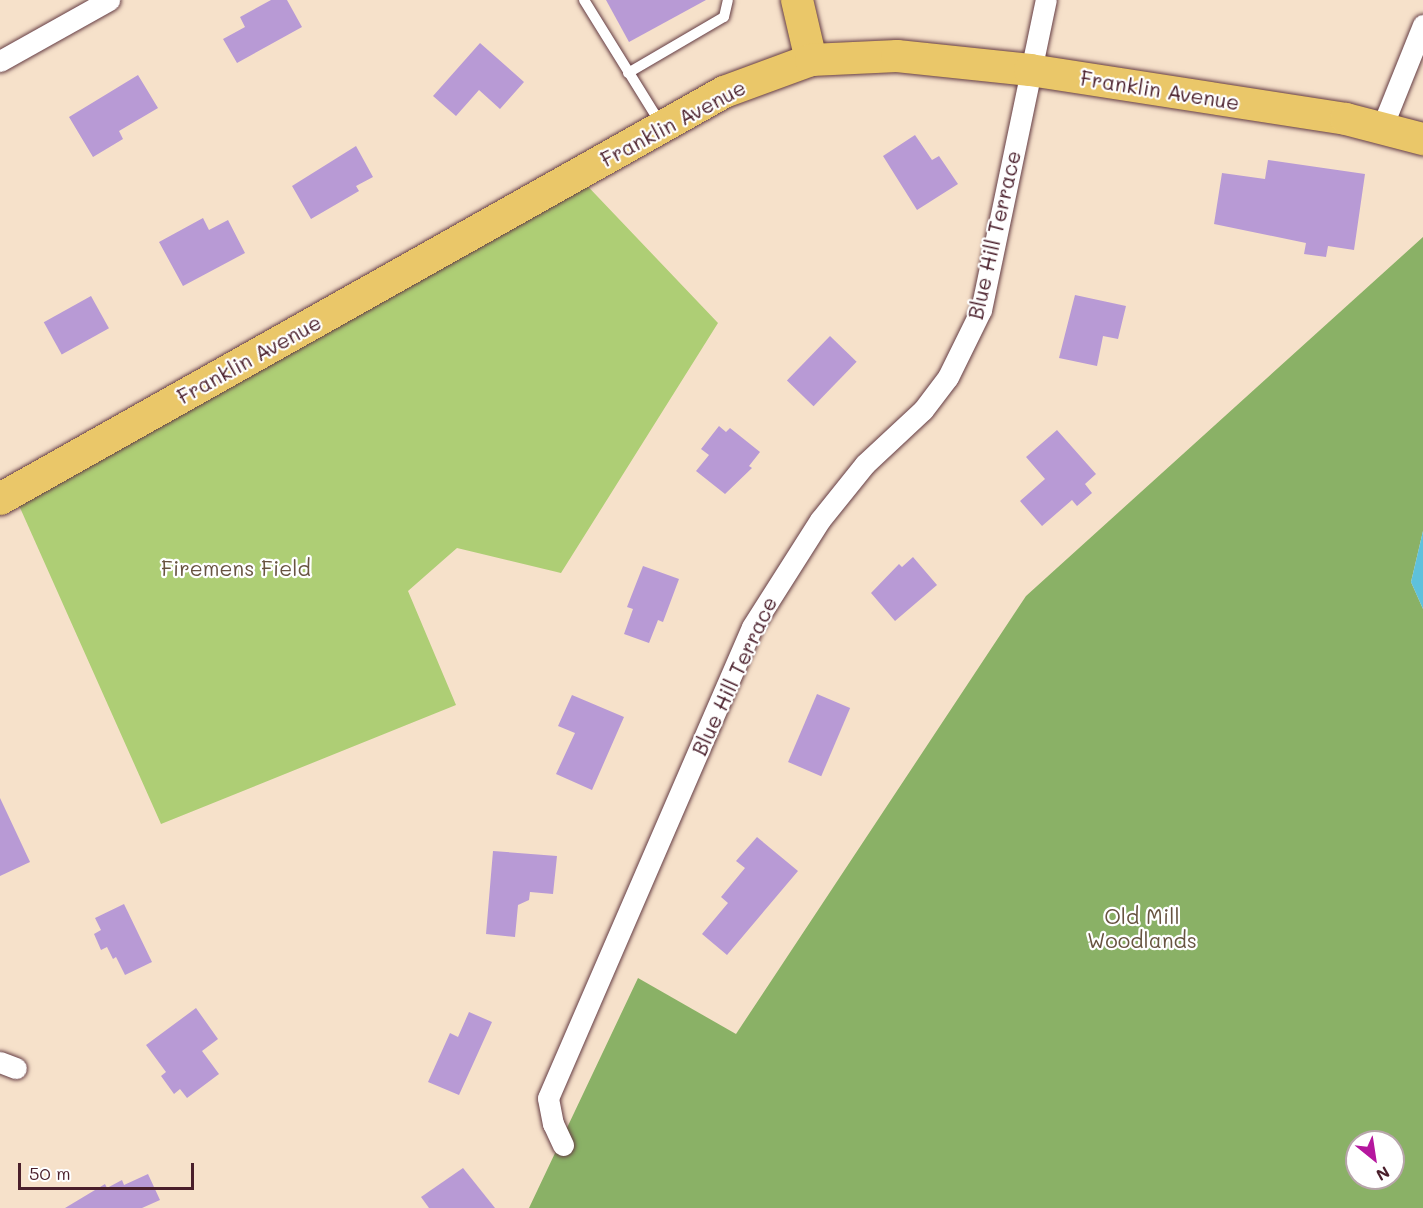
<!DOCTYPE html>
<html>
<head>
<meta charset="utf-8">
<style>
  body { margin:0 }
  #map { position:relative; width:1423px; height:1208px; overflow:hidden; background:#f6e1ca; font-family:Mali,sans-serif }
  div>[style] { position:absolute }
  .green>* { inset:0; background:#aece75 }
  .forest>* { inset:0; background:#8ab166 }
  .water>* { inset:0; background:#5ec1dc }
  .building>* { inset:0; background:#b89ad5; transform-origin:0 0 }
  .roads { filter:drop-shadow(0 0 2px #643c43) drop-shadow(0 0 2px #643c43) }
  .service>* { height:10px; margin:-5px; padding:0 5px; transform-origin:5px; border-radius:5px; background:#fff }
  .minor>* { height:21px; margin:-10.5px; padding:0 10.5px; transform-origin:10.5px; border-radius:10.5px; background:#fff }
  .primary>* { height:32px; margin:-16px; padding:0 16px; transform-origin:16px; border-radius:16px; background:#eac769 }
  span { translate:-50% -50%; white-space:nowrap; text-align:center; line-height:1.15; -webkit-text-stroke:4.5px #fff; paint-order:stroke }
  .street-label { font-size:21px; color:#4a1f2b }
  .park-label { font-size:21px; color:#685441 }
  .north { position:absolute; left:1345px; top:1130px; width:60px; height:60px; box-sizing:border-box; background:#fff; border:2px solid #b7a5aa; border-radius:50%; rotate:150deg; font-size:16px; font-weight:700; line-height:24px; text-align:center; color:#4a1f2b }
  .north::after { content:''; display:block; margin:auto; width:21px; height:27px; background:#b5179e; clip-path:polygon(50% 0,100% 100%,50% 72%,0 100%) }
  .scale { position:absolute; left:18px; top:1163px; width:176px; height:27px; box-sizing:border-box; border:3px solid #4a1f2b; border-top:0; padding-left:8px; font-size:18px; line-height:21px; white-space:nowrap; color:#4a1f2b; -webkit-text-stroke:4px #fff; paint-order:stroke }
</style>
</head>
<body>
<div id="map">
  <div class="green">
    <i style="clip-path:polygon(577px 175px,718px 323px,561px 573px,457px 548px,408px 591px,456px 705px,161px 824px,13px 492px)"></i>
  </div>
  <div class="forest">
    <i style="clip-path:polygon(evenodd,1423px 237px,1423px 531px,1411px 582px,1423px 609px,1423px 1208px,529px 1208px,638px 978px,736px 1034px,1026px 596px,1423px 237px,1357px 1142px,1393px 1142px,1393px 1178px,1357px 1178px,1357px 1142px)"></i>
  </div>
  <div class="water">
    <i style="clip-path:polygon(1423px 531px,1423px 609px,1411px 582px)"></i>
  </div>
  <div class="building">
    <i style="clip-path:polygon(271px 0,287px 0,302px 27px,237px 63px,223px 39px,245px 27px,240px 17px)"></i>
    <i style="clip-path:polygon(606px 0,706px 0,629px 42px)"></i>
    <i style="clip-path:polygon(480px 43px,524px 82px,500px 109px,479px 90px,456px 116px,433px 96px)"></i>
    <i style="clip-path:polygon(138px 75px,158px 108px,119px 131px,123px 139px,93px 157px,69px 117px)"></i>
    <i style="clip-path:polygon(915px 135px,932px 160px,939px 156px,958px 184px,917px 210px,883px 156px)"></i>
    <i style="clip-path:polygon(356px 146px,373px 177px,356px 186px,359px 191px,311px 219px,292px 186px)"></i>
    <i style="clip-path:polygon(1268px 160px,1365px 174px,1354px 250px,1328px 246px,1326px 257px,1304px 254px,1306px 243px,1214px 224px,1222px 173px,1265px 179px)"></i>
    <i style="clip-path:polygon(203px 218px,209px 230px,228px 220px,245px 253px,183px 286px,159px 242px)"></i>
    <i style="clip-path:polygon(1075px 295px,1126px 306px,1118px 339px,1103px 336px,1097px 366px,1059px 358px)"></i>
    <i style="left:91px;top:296px;width:37px;height:54px;rotate:61deg"></i>
    <i style="left:830px;top:336px;width:37px;height:62px;rotate:44deg"></i>
    <i style="clip-path:polygon(719px 426px,726px 432px,730px 428px,760px 452px,749px 466px,752px 468px,725px 494px,696px 471px,709px 455px,701px 449px)"></i>
    <i style="clip-path:polygon(1057px 430px,1096px 474px,1085px 484px,1092px 493px,1077px 506px,1072px 500px,1042px 526px,1020px 501px,1045px 479px,1026px 457px)"></i>
    <i style="clip-path:polygon(913px 557px,937px 585px,895px 621px,871px 593px,899px 564px,902px 567px)"></i>
    <i style="clip-path:polygon(643px 566px,679px 579px,663px 622px,658px 620px,649px 643px,624px 634px,633px 609px,627px 607px)"></i>
    <i style="left:817px;top:694px;width:36px;height:74px;rotate:23deg"></i>
    <i style="clip-path:polygon(572px 695px,624px 717px,592px 790px,556px 774px,575px 733px,558px 726px)"></i>
    <i style="clip-path:polygon(0 798px,30px 862px,0 876px)"></i>
    <i style="clip-path:polygon(757px 837px,798px 871px,727px 955px,702px 934px,728px 903px,721px 897px,745px 868px,736px 861px)"></i>
    <i style="clip-path:polygon(493px 851px,557px 856px,553px 894px,530px 892px,529px 900px,518px 905px,515px 937px,486px 934px)"></i>
    <i style="clip-path:polygon(124px 904px,152px 962px,125px 975px,116px 957px,113px 959px,107px 947px,101px 950px,94px 934px,101px 930px,95px 918px)"></i>
    <i style="clip-path:polygon(196px 1008px,218px 1039px,202px 1051px,219px 1074px,187px 1098px,180px 1089px,174px 1094px,161px 1076px,166px 1072px,146px 1045px)"></i>
    <i style="clip-path:polygon(469px 1012px,492px 1022px,459px 1095px,428px 1082px,450px 1033px,458px 1037px)"></i>
    <i style="clip-path:polygon(463px 1168px,495px 1208px,429px 1208px,421px 1197px)"></i>
    <i style="clip-path:polygon(148px 1174px,160px 1200px,142px 1208px,65px 1208px,105px 1184px,107px 1188px,122px 1180px,124px 1185px)"></i>
  </div>
  <div class="roads">
    <div class="service">
      <i style="left:584px;top:0;width:146px;rotate:58.2deg"></i>
      <i style="left:628px;top:73px;width:111px;rotate:-30.3deg"></i>
      <i style="left:724px;top:17px;width:17px;rotate:-77deg"></i>
    </div>
    <div class="minor">
      <i style="left:0;top:61px;width:125px;rotate:-29.2deg"></i>
      <i style="left:1382px;top:127px;width:110px;rotate:-68.1deg"></i>
      <i style="left:0;top:1062px;width:17px;rotate:21deg"></i>
      <i style="left:563px;top:1145px;width:23px;rotate:-115deg"></i>
      <i style="left:553px;top:1124px;width:26px;rotate:-101deg"></i>
      <i style="left:548px;top:1098px;width:513px;rotate:-66.58deg"></i>
      <i style="left:752px;top:627px;width:127px;rotate:-57.6deg"></i>
      <i style="left:820px;top:520px;width:72px;rotate:-51.2deg"></i>
      <i style="left:865px;top:464px;width:79px;rotate:-43deg"></i>
      <i style="left:923px;top:410px;width:41px;rotate:-52.9deg"></i>
      <i style="left:948px;top:377px;width:75px;rotate:-63.8deg"></i>
      <i style="left:981px;top:310px;width:317px;rotate:-78.2deg"></i>
    </div>
    <div class="primary">
      <i style="left:797px;top:0;width:62px;rotate:76.9deg"></i>
      <i style="left:0;top:499px;width:831px;rotate:-29.34deg"></i>
      <i style="left:724px;top:92px;width:93px;rotate:-20.2deg"></i>
      <i style="left:811px;top:60px;width:86px;rotate:-2.7deg"></i>
      <i style="left:897px;top:56px;width:134px;rotate:6deg"></i>
      <i style="left:1030px;top:70px;width:320px;rotate:8.8deg"></i>
      <i style="left:1346px;top:119px;width:80px;rotate:14.6deg"></i>
    </div>
  </div>
  <div class="street-label">
    <span style="left:1160px;top:90px;rotate:9deg">Franklin Avenue</span>
    <span style="left:673px;top:123px;rotate:-28deg">Franklin Avenue</span>
    <span style="left:994px;top:235px;rotate:-77deg">Blue Hill Terrace</span>
    <span style="left:249px;top:359px;rotate:-29deg">Franklin Avenue</span>
    <span style="left:734px;top:676px;rotate:-65deg">Blue Hill Terrace</span>
  </div>
  <div class="park-label">
    <span style="left:236px;top:568px">Firemens Field</span>
    <span style="left:1142px;top:928px">Old Mill<br>Woodlands</span>
  </div>
  <div class="north">N</div>
  <div class="scale">50 m</div>
</div>
</body>
</html>
